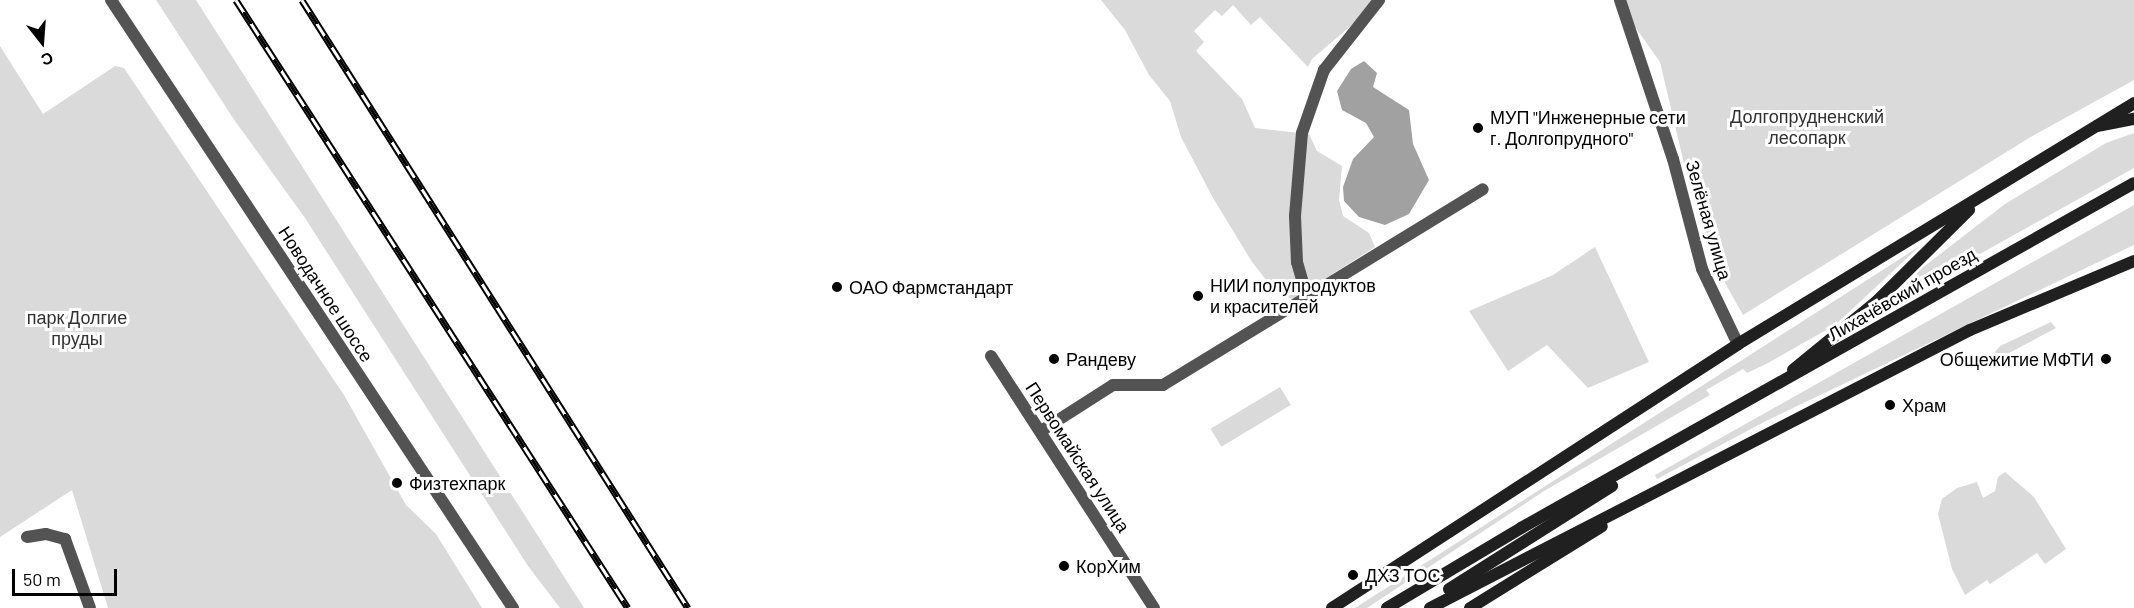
<!DOCTYPE html>
<html>
<head>
<meta charset="utf-8">
<style>
  body { margin:0 }
  #map { position:relative; width:2134px; height:608px; overflow:hidden; background:#fff; font-family:Barlow,sans-serif }
  div>[style] { position:absolute }
  .green>* { inset:0; background:#dadada; transform-origin:0 0 }
  .water>* { inset:0; background:#a1a1a1 }
  .minor>* { height:12px; margin:-6px; padding:0 6px; transform-origin:6px; border-radius:6px; background:#535353 }
  .tertiary>* { height:12px; margin:-6px; padding:0 6px; transform-origin:6px; border-radius:6px; background:#535353 }
  .secondary>* { height:12px; margin:-6px; padding:0 6px; transform-origin:6px; border-radius:6px; background:#202020 }
  .rail>* { height:7px; margin-top:-3.5px; transform-origin:0; background:repeating-linear-gradient(90deg,#fff 0 14px,#000 0 28px); box-sizing:border-box; border-block:2px solid #000 }
  .dots>* { width:16px; height:16px; translate:-50% -50%; box-sizing:border-box; border:3px solid #fff; border-radius:50% }
  span { translate:-50% -50%; white-space:nowrap; text-align:center; line-height:1.15; -webkit-text-stroke:6px #fff; paint-order:stroke }
  .park-label { font-size:18px; color:#313131 }
  .poi-label { font-size:18px; color:#000 }
  .left { translate:0 -50%; text-align:left }
  .right { translate:-100% -50%; text-align:right }
  .street-label { font-size:18px; color:#000 }
  .north { position:absolute; left:12px; top:12px; width:60px; height:60px; -webkit-text-stroke:4px #fff; paint-order:stroke; rotate:163deg; font-size:16px; font-weight:700; line-height:24px; text-align:center; color:#000 }
  .north::after { content:''; display:block; margin:auto; width:21px; height:27px; background:#000; clip-path:polygon(50% 0,100% 100%,50% 72%,0 100%) }
  .scale { position:absolute; left:12px; top:569px; width:105px; height:27px; box-sizing:border-box; border:3px solid #000; border-top:0; padding-left:8px; font-size:18px; line-height:21px; white-space:nowrap; color:#000; -webkit-text-stroke:4px #fff; paint-order:stroke }
</style>
</head>
<body>
<div id="map">
  <div class="green">
    <i style="clip-path:polygon(156px 0,196px 0,584px 608px,560px 608px,528px 566px,305px 218px,235px 121px)"></i>
    <i style="clip-path:polygon(1101px 0,1381px 0,1312px 59px,1308px 67px,1260px 17px,1251px 25px,1233px 5px,1222px 16px,1215px 10px,1194px 31px,1204px 42px,1196px 51px,1242px 99px,1255px 128px,1309px 134px,1317px 151px,1342px 166px,1339px 200px,1343px 216px,1369px 233px,1375px 247px,1293px 299px,1277px 294px,1252px 262px,1213px 198px,1181px 137px,1170px 101px,1149px 75px,1125px 30px)"></i>
    <i style="clip-path:polygon(1616px 0,2134px 0,2134px 80px,2029px 138px,1743px 315px,1715px 265px,1686px 172px,1660px 62px)"></i>
    <i style="clip-path:polygon(0 46px,43px 114px,115px 66px,124px 68px,344px 395px,406px 505px,436px 534px,482px 608px,108px 608px,72px 490px,0 537px)"></i>
    <i style="clip-path:polygon(2134px 133px,2134px 168px,1885px 307px,1922px 268px,2005px 204px,2106px 143px)"></i>
    <i style="clip-path:polygon(2134px 205px,2134px 245px,1766px 421px,1657px 479px,1655px 475px)"></i>
    <i style="clip-path:polygon(1920px 246px,1835px 325px,1768px 363px,1747px 373px,1743px 369px,1706px 390px,1710px 395px,1544px 491px,1367px 608px,1355px 608px)"></i>
    <i style="clip-path:polygon(1595px 247px,1649px 362px,1588px 388px,1547px 345px,1508px 371px,1469px 311px,1553px 275px)"></i>
    <i style="clip-path:polygon(2051px 322px,2056px 328px,1998px 359px,1995px 352px,2000px 346px)"></i>
    <i style="left:1280px;top:387px;width:21px;height:81px;rotate:59deg"></i>
    <i style="clip-path:polygon(2005px 472px,2034px 497px,2066px 549px,2045px 564px,2037px 553px,1990px 584px,1987px 580px,1965px 595px,1952px 569px,1938px 514px,1942px 499px,1957px 488px,1977px 482px,1983px 498px,1995px 491px,1998px 477px)"></i>
  </div>
  <div class="water">
    <i style="clip-path:polygon(1364px 61px,1377px 73px,1373px 87px,1409px 110px,1413px 144px,1429px 180px,1409px 214px,1385px 225px,1359px 217px,1344px 201px,1343px 187px,1353px 159px,1374px 137px,1366px 123px,1342px 110px,1337px 91px,1351px 69px)"></i>
  </div>
  <div class="minor">
    <i style="left:1620px;top:0;width:168px;rotate:71.6deg"></i>
    <i style="left:1673px;top:159px;width:114px;rotate:75.2deg"></i>
    <i style="left:1702px;top:269px;width:83px;rotate:64.4deg"></i>
    <i style="left:1307px;top:297px;width:206px;rotate:-31.5deg"></i>
    <i style="left:991px;top:356px;width:300px;rotate:57.1deg"></i>
    <i style="left:1041px;top:431px;width:85px;rotate:-32.6deg"></i>
    <i style="left:1113px;top:385px;width:50px"></i>
    <i style="left:1163px;top:385px;width:169px;rotate:-31.4deg"></i>
    <i style="left:1307px;top:297px;width:36px;rotate:-106deg"></i>
    <i style="left:1297px;top:262px;width:46px;rotate:-92.5deg"></i>
    <i style="left:1295px;top:216px;width:83px;rotate:-85.2deg"></i>
    <i style="left:1302px;top:133px;width:67px;rotate:-70.8deg"></i>
    <i style="left:1324px;top:70px;width:89px;rotate:-51.8deg"></i>
    <i style="left:27px;top:537px;width:19px;rotate:-9deg"></i>
    <i style="left:46px;top:534px;width:20px;rotate:15deg"></i>
    <i style="left:65px;top:539px;width:73px;rotate:70.1deg"></i>
  </div>
  <div class="tertiary">
    <i style="left:111px;top:0;width:729px;rotate:56.53deg"></i>
  </div>
  <div class="secondary">
    <i style="left:2097px;top:126px;width:38px;rotate:-11deg"></i>
    <i style="left:1793px;top:370px;width:107px;rotate:-39.3deg"></i>
    <i style="left:1876px;top:302px;width:131px;rotate:-44.7deg"></i>
    <i style="left:1449px;top:589px;width:193px;rotate:-32.3deg"></i>
    <i style="left:1332px;top:608px;width:484px;rotate:-33deg"></i>
    <i style="left:1738px;top:344px;width:464px;rotate:-31.3deg"></i>
    <i style="left:1387px;top:608px;width:156px;rotate:-30.8deg"></i>
    <i style="left:1521px;top:528px;width:703px;rotate:-29.37deg"></i>
    <i style="left:1430px;top:608px;width:607px;rotate:-27.24deg"></i>
    <i style="left:1970px;top:330px;width:178px;rotate:-22.8deg"></i>
    <i style="left:1470px;top:608px;width:155px;rotate:-31.8deg"></i>
  </div>
  <div class="rail">
    <i style="left:236px;top:0;width:723px;rotate:57.19deg"></i>
    <i style="left:302px;top:0;width:720px;rotate:57.59deg"></i>
  </div>
  <div class="dots">
    <i style="left:1478px;top:128px;background:#000"></i>
    <i style="left:837px;top:287px;background:#000"></i>
    <i style="left:1198px;top:296px;background:#000"></i>
    <i style="left:1054px;top:359px;background:#000"></i>
    <i style="left:2106px;top:359px;background:#000"></i>
    <i style="left:1890px;top:405px;background:#000"></i>
    <i style="left:397px;top:483px;background:#000"></i>
    <i style="left:1064px;top:566px;background:#000"></i>
    <i style="left:1353px;top:575px;background:#000"></i>
  </div>
  <div class="park-label">
    <span style="left:1807px;top:127px">Долгопрудненский<br>лесопарк</span>
    <span style="left:77px;top:328px">парк Долгие<br>пруды</span>
  </div>
  <div class="poi-label">
    <span class="left" style="left:1490px;top:128px">МУП "Инженерные сети<br>г. Долгопрудного"</span>
    <span class="left" style="left:1210px;top:296px">НИИ полупродуктов<br>и красителей</span>
    <span class="left" style="left:849px;top:287px">ОАО Фармстандарт</span>
    <span class="left" style="left:1066px;top:359px">Рандеву</span>
    <span class="right" style="left:2094px;top:359px">Общежитие МФТИ</span>
    <span class="left" style="left:1902px;top:405px">Храм</span>
    <span class="left" style="left:409px;top:483px">Физтехпарк</span>
    <span class="left" style="left:1076px;top:566px">КорХим</span>
    <span class="left" style="left:1365px;top:575px">ДХЗ ТОС</span>
  </div>
  <div class="street-label">
    <span style="left:1709px;top:220px;rotate:74deg">Зелёная улица</span>
    <span style="left:326px;top:294px;rotate:57deg">Новодачное шоссе</span>
    <span style="left:1902px;top:294px;rotate:-30deg">Лихачёвский проезд</span>
    <span style="left:1078px;top:457px;rotate:57deg">Первомайская улица</span>
  </div>
  <div class="north">С</div>
  <div class="scale">50 m</div>
</div>
</body>
</html>
